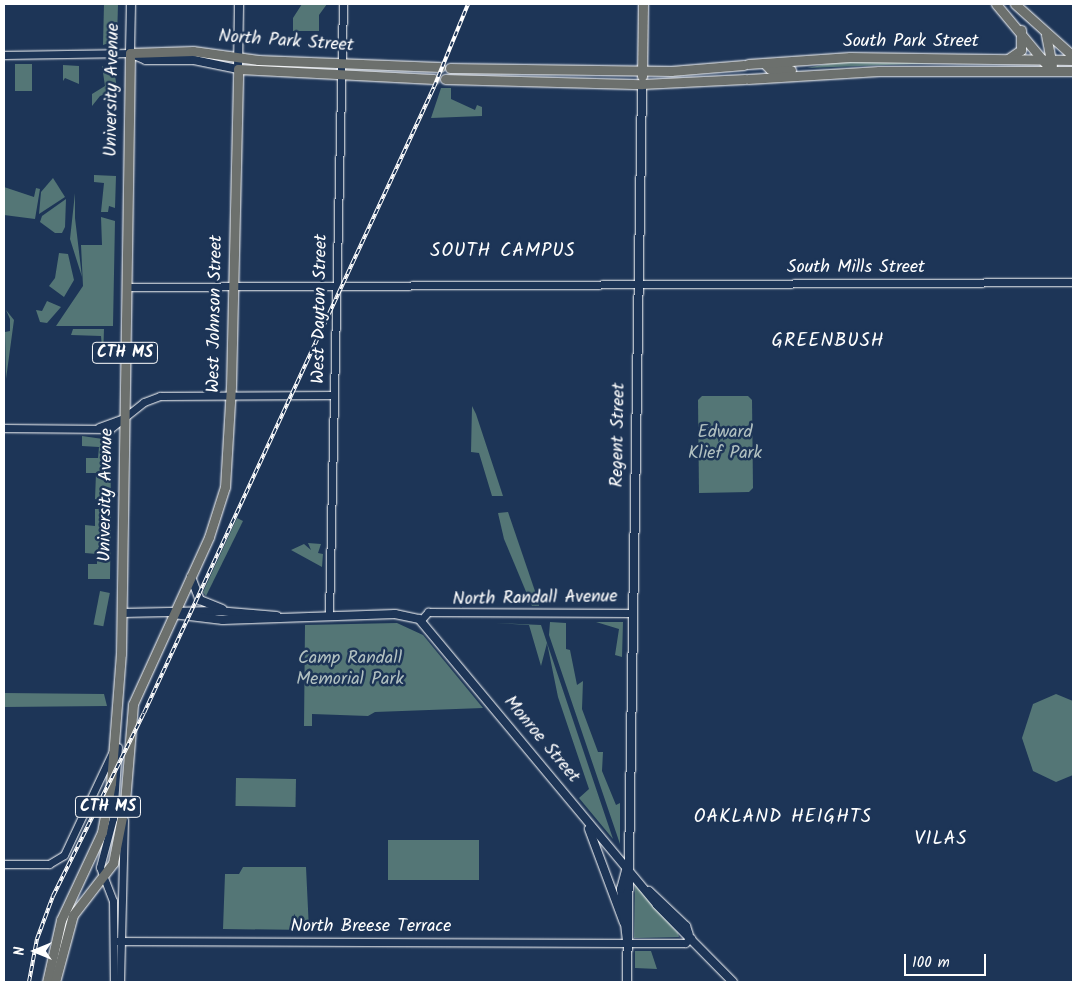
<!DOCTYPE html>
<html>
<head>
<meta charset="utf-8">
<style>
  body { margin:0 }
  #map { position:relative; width:1077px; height:986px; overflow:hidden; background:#1d3557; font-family:Kalam,sans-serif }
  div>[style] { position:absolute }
  .green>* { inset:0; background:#547676; transform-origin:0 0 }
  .roads { filter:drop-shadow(0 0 1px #fff) drop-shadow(0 0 1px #fff) }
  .tertiary>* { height:7px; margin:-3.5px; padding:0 3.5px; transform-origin:3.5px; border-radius:3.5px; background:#1d3557 }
  .secondary>* { height:8px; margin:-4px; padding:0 4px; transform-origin:4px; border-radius:4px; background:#1d3557 }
  .primary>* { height:9px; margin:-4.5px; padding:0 4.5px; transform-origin:4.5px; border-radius:4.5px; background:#6c706d }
  .rail>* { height:4px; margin-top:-2px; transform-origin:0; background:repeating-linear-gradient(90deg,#1d3557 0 5.5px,#fff 0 11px); box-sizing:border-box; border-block:1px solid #fff }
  span { translate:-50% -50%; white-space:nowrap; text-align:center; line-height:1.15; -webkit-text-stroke:5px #1d3557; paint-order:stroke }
  .shield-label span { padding:1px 4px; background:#1d3557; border:1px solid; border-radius:4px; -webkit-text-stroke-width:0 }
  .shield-label { font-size:16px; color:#fff; font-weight:700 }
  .street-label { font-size:18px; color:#fff }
  .park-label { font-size:18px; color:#b2c1c1 }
  .neighbourhood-label { font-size:19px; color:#fff; letter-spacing:1px }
  .frame { position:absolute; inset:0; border:5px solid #fff; pointer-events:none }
  .north { position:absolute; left:10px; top:926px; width:50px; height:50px; -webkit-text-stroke:4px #1d3557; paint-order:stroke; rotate:270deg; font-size:14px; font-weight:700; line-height:20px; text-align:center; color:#fff }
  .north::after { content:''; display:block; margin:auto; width:18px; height:22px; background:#fff; clip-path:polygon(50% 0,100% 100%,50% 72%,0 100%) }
  .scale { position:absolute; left:904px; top:954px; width:82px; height:22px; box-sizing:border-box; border:2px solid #fff; border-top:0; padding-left:6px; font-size:15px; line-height:18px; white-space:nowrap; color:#fff; -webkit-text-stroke:4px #1d3557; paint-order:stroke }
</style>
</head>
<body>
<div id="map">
  <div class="green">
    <i style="clip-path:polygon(104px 4px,118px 4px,117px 40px,103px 45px)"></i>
    <i style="clip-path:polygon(302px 4px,327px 4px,319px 15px,319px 31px,293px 31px,293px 18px)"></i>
    <i style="clip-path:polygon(847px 60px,939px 61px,939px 63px,807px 68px)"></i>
    <i style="left:15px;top:64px;width:17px;height:27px"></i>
    <i style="clip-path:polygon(63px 65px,79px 66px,79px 84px,65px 78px,63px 81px)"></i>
    <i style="clip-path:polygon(102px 66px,115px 75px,117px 89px,100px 96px,92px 106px,92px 94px,105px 86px)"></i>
    <i style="clip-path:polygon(441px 88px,451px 88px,451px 99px,475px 110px,477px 105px,482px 107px,482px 116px,431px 118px)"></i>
    <i style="clip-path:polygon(94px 175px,116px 176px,115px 208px,109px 206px,108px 212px,101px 212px,104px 183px,94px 182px)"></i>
    <i style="clip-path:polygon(53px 178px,65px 197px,39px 214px,41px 192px)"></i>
    <i style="clip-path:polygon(4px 187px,34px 197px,36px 188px,40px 189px,35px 219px,4px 215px)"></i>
    <i style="clip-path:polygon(75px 193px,75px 218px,82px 277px,70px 239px)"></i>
    <i style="clip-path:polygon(66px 199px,65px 227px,62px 233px,55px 233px,40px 222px,42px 216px)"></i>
    <i style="clip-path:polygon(101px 217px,115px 221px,113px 326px,56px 326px,83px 286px,81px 245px,102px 245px)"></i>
    <i style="clip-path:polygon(59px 253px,68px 254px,74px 280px,64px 297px,49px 286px,55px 278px)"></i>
    <i style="clip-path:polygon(47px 301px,61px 307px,47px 323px,40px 322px,36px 310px,42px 311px)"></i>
    <i style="clip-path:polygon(6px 310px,14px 320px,6px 379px,5px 332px,10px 331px,10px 319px)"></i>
    <i style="clip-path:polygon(73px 329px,104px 329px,103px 359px,101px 336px,71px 335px)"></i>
    <i style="clip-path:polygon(702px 396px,748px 396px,752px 400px,753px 488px,749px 492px,699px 493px,698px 400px)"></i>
    <i style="clip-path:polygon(472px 406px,476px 414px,503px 496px,492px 496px,479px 453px,471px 452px)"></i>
    <i style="clip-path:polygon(82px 436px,110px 440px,111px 503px,95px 499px,96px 473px,86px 473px,86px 458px,98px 458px,99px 447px,82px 446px)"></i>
    <i style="clip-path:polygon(95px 509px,111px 509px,110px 579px,88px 579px,88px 564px,97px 564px,97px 554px,85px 553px,85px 525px,95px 526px)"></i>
    <i style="clip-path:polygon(508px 512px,537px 597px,539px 606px,532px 606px,504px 539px,498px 513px)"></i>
    <i style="clip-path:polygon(237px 518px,243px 521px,206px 596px,203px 592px)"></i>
    <i style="clip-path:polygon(308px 543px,321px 544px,318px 553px,323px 554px,322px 567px,291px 550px,304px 544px,311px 550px)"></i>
    <i style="left:100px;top:591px;width:10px;height:34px;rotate:11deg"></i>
    <i style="clip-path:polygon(550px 622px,566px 623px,566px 649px,570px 650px,577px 685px,583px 681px,582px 709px,598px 752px,603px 752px,602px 771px,616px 805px,620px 803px,620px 844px,549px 635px)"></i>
    <i style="clip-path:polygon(596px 622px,623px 622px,622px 657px,615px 655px,619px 629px)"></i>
    <i style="clip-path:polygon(397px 623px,423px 635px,483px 708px,375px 712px,368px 716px,312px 714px,312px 726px,304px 726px,305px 625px)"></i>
    <i style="clip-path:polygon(495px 623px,541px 625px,613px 839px,579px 798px,589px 789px,558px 697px,547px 643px,541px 666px,529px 625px)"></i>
    <i style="clip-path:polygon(4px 693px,104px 694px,107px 706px,4px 707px)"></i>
    <i style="clip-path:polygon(1056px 694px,1073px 701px,1073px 775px,1056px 782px,1033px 771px,1022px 738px,1033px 704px)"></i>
    <i style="left:236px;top:778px;width:60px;height:28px;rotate:1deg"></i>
    <i style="left:388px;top:840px;width:91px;height:40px"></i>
    <i style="clip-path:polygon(243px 867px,306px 867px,309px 930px,223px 929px,225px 874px,239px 874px)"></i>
    <i style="clip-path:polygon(635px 884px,678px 933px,679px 937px,634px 938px)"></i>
    <i style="clip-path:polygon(635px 951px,651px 951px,657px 969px,635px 968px)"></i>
  </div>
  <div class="roads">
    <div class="tertiary">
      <i style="left:4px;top:55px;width:126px;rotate:-0.9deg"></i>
      <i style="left:126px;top:287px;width:947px;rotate:-0.3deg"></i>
      <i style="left:99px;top:427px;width:27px;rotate:-20deg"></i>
      <i style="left:4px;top:428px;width:106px;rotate:0.5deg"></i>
      <i style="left:110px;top:429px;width:43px;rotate:-38.5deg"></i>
      <i style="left:144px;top:402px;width:17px;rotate:-21deg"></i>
      <i style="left:160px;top:396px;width:174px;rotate:-0.3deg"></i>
      <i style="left:329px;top:615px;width:611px;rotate:-88.69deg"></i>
      <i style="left:421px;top:620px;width:11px;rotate:-49deg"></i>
      <i style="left:428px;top:612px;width:204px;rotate:0.3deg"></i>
      <i style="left:4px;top:864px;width:45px"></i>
      <i style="left:49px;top:864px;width:17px;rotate:-31deg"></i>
      <i style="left:64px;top:855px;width:115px;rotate:-64.8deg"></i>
      <i style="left:114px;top:941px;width:521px;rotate:0.22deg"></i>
      <i style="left:635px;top:943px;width:50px"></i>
      <i style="left:685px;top:943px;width:8px;rotate:-40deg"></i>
      <i style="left:114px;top:982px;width:81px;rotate:-90.7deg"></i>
      <i style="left:113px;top:901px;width:36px;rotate:-111deg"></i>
      <i style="left:100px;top:867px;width:51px;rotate:-75.1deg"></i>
      <i style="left:113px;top:818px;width:71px;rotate:-86deg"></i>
      <i style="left:120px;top:982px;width:162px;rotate:-88.6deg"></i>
    </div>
    <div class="secondary">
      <i style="left:131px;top:4px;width:49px;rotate:91.2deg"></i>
      <i style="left:130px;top:53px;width:17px;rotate:24deg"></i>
      <i style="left:146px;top:60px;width:48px"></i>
      <i style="left:194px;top:60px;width:45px;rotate:11.6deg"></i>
      <i style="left:238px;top:69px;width:65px;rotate:-89.1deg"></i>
      <i style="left:191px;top:577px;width:25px;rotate:69deg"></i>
      <i style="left:200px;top:600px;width:24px;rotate:22deg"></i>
      <i style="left:122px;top:613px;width:95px;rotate:-1.2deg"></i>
      <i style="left:217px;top:611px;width:60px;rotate:4.8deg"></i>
      <i style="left:173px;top:614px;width:50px;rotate:6.8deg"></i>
      <i style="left:223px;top:620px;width:172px;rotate:-2deg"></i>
      <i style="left:395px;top:614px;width:25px;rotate:12deg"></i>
      <i style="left:419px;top:619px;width:372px;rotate:50.2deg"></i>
      <i style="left:657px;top:905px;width:108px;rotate:45.4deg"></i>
      <i style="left:589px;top:829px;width:100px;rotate:69.6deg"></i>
      <i style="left:649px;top:891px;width:51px;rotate:43.4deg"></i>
      <i style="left:686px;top:926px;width:9px;rotate:72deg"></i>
      <i style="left:627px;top:941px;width:52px;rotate:-96.6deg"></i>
      <i style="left:621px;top:889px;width:23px;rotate:-75deg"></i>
      <i style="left:627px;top:982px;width:898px;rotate:-89.04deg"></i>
    </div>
    <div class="primary">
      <i style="left:996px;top:4px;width:77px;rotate:50.3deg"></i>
      <i style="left:1015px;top:4px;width:78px;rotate:41.9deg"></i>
      <i style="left:1046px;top:35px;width:31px;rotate:79deg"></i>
      <i style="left:1008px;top:59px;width:16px;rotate:-35deg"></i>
      <i style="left:1021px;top:50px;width:20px;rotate:-90deg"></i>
      <i style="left:764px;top:63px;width:8px;rotate:45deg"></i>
      <i style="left:770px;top:69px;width:21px;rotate:3deg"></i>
      <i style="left:748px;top:64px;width:102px;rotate:-3.9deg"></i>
      <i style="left:850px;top:57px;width:223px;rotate:0.8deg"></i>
      <i style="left:450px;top:68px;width:221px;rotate:0.8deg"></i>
      <i style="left:671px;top:71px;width:73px;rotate:-4.7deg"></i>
      <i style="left:642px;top:76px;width:72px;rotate:-89.2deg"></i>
      <i style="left:445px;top:79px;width:197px;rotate:1.5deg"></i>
      <i style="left:642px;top:84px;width:103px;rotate:-2.8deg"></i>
      <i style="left:748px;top:79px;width:131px;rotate:-3.5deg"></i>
      <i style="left:879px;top:71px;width:194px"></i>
      <i style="left:47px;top:982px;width:64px;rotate:-77.3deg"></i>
      <i style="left:61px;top:920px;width:97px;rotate:-65deg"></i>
      <i style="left:102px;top:832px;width:50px;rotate:-79.6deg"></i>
      <i style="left:111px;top:783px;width:129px;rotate:-85.6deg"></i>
      <i style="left:121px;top:654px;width:601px;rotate:-89.14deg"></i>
      <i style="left:130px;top:53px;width:63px;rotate:-1.8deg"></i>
      <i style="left:193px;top:51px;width:66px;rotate:7.9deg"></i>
      <i style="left:258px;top:60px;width:182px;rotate:2.2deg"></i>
      <i style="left:55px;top:982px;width:69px;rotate:-75deg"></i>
      <i style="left:73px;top:915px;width:66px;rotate:-52.4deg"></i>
      <i style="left:113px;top:863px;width:62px;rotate:-78.9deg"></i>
      <i style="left:125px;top:802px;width:98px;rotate:-85.3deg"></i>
      <i style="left:133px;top:704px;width:183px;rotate:-65.5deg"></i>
      <i style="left:209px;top:537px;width:52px;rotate:-72.3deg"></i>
      <i style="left:225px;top:487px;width:100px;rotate:-86.6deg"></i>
      <i style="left:231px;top:387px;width:318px;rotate:-88.7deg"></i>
      <i style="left:238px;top:69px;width:196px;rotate:2.9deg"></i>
    </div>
  </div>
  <div class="rail">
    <i style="left:29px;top:982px;width:44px;rotate:-79.5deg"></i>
    <i style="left:37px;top:939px;width:46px;rotate:-69.6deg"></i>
    <i style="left:53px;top:896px;width:204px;rotate:-63.6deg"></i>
    <i style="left:144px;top:713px;width:690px;rotate:-65.14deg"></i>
    <i style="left:434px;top:87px;width:90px;rotate:-67.7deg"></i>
  </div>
  <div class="shield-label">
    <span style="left:125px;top:353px">CTH MS</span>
    <span style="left:108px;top:807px">CTH MS</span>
  </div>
  <div class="street-label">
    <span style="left:286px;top:42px;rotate:4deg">North Park Street</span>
    <span style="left:911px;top:42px">South Park Street</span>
    <span style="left:113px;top:90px;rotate:-89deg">University Avenue</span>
    <span style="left:856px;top:268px">South Mills Street</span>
    <span style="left:321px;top:309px;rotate:-89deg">West Dayton Street</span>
    <span style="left:216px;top:314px;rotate:-89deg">West Johnson Street</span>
    <span style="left:619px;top:435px;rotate:-89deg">Regent Street</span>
    <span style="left:107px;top:495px;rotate:-89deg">University Avenue</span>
    <span style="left:535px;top:599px;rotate:-1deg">North Randall Avenue</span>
    <span style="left:541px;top:740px;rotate:50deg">Monroe Street</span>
    <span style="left:371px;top:927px">North Breese Terrace</span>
  </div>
  <div class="park-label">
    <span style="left:725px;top:444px">Edward<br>Klief Park</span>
    <span style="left:350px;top:670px">Camp Randall<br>Memorial Park</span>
  </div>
  <div class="neighbourhood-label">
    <span style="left:503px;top:252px">SOUTH CAMPUS</span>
    <span style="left:828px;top:342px">GREENBUSH</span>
    <span style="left:783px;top:818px">OAKLAND HEIGHTS</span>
    <span style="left:941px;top:840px">VILAS</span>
  </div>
  <div class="frame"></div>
  <div class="north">N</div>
  <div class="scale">100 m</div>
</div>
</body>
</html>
